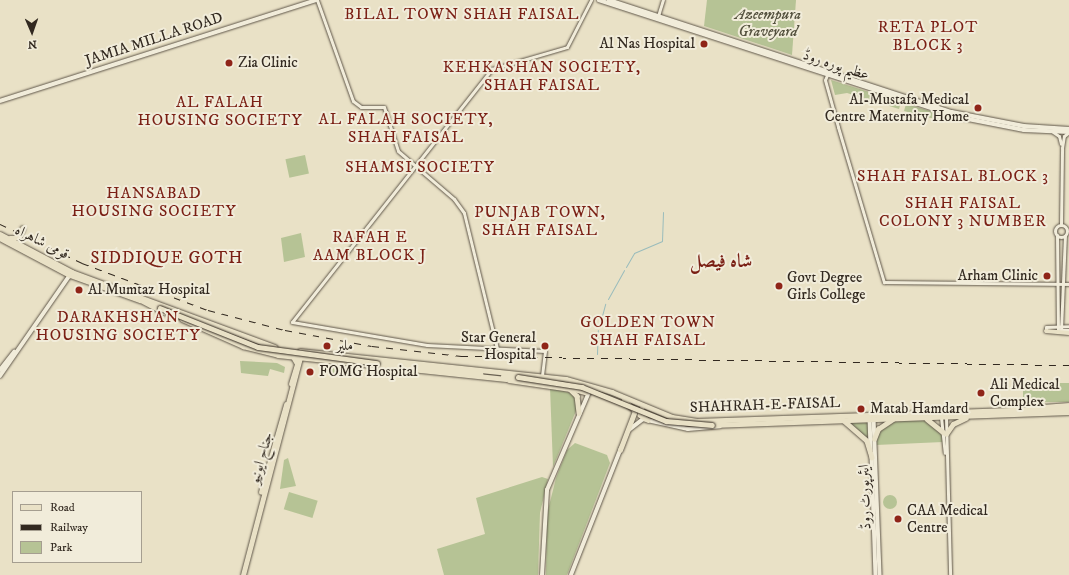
<!DOCTYPE html>
<html>
<head>
<meta charset="utf-8">
<style>
  body { margin:0 }
  #map { position:relative; width:1069px; height:575px; overflow:hidden; background:#e9e1c6; font-family:"IM FELL DW Pica",Amiri,serif }
  div>[style] { position:absolute }
  .green>* { inset:0; background:#b6c395; transform-origin:0 0 }
  .round { border-radius:50% }
  .stream>* { height:1px; margin:-0.5px; padding:0 0.5px; transform-origin:0.5px; border-radius:0.5px; background:#9abcbc }
  .roads { filter:drop-shadow(0 0 1px #60574a) drop-shadow(0 0 1px #60574a) }
  .tertiary>* { height:3px; margin:-1.5px; padding:0 1.5px; transform-origin:1.5px; border-radius:1.5px; background:#f1ecda }
  .tertiary>.ring { margin:-1.5px; padding:0; box-sizing:content-box; background:none; border:3px solid #f1ecda; border-radius:50% }
  .secondary>* { height:3.5px; margin:-1.75px; padding:0 1.75px; transform-origin:1.75px; border-radius:1.75px; background:#f1ecda }
  .primary>* { height:4px; margin:-2px; padding:0 2px; transform-origin:2px; border-radius:2px; background:#e9e1c6 }
  .trunk>* { height:4.5px; margin:-2.25px; padding:0 2.25px; transform-origin:2.25px; border-radius:2.25px; background:#e9e1c6 }
  .rail>* { height:1px; margin-top:-0.5px; transform-origin:0; background:repeating-linear-gradient(90deg,#322920 0 7px,transparent 0 14px) }
  .bridges { filter:drop-shadow(0 0 1px #322920) drop-shadow(0 0 1px #322920) }
  .trunk-bridge>* { height:4.5px; margin:-2.25px; padding:0 2.25px; transform-origin:2.25px; border-radius:2.25px; background:#e9e1c6 }
  .dots>* { width:11px; height:11px; translate:-50% -50%; box-sizing:border-box; border:2px solid #f1ecda; border-radius:50% }
  span { translate:-50% -50%; white-space:nowrap; text-align:center; line-height:1.15; -webkit-text-stroke:4px #f1ecda; paint-order:stroke }
  .park-label { font-size:15px; color:#53503d; font-style:italic }
  .street-label { font-size:15px; color:#322920 }
  .poi-label { font-size:15px; color:#322920 }
  .right { translate:-100% -50%; text-align:right }
  .left { translate:0 -50%; text-align:left }
  .neighbourhood-label { font-size:16px; color:#7a1f14; letter-spacing:1px }
  .quarter-label { font-size:17px; color:#7a1f14; letter-spacing:1px }
  .district-label { font-size:19px; color:#7a1f14; font-weight:700 }
  .legend { position:absolute; left:12px; top:491px; width:130px; height:72px; box-sizing:border-box; background:#f1ecda; border:1px solid #a59e90; margin:0; padding:5px 7px; list-style:none; font-size:12px; color:#322920 }
  .legend li { display:flex; align-items:center; gap:8px; height:20px }
  .legend b { width:20px; border:1px solid #a59e90 }
  .north { position:absolute; left:12px; top:12px; width:40px; height:40px; -webkit-text-stroke:3px #f1ecda; paint-order:stroke; rotate:178deg; font-size:11px; font-weight:700; line-height:16px; text-align:center; color:#322920 }
  .north::after { content:''; display:block; margin:auto; width:14px; height:18px; background:#322920; clip-path:polygon(50% 0,100% 100%,50% 72%,0 100%) }
</style>
</head>
<body>
<div id="map">
  <div class="green">
    <i style="clip-path:polygon(707px 0,796px 0,792px 55px,704px 26px)"></i>
    <i style="clip-path:polygon(831px 80px,901px 102px,899px 109px,847px 93px,835px 95px)"></i>
    <i style="clip-path:polygon(906px 104px,947px 116px,946px 122px,904px 111px)"></i>
    <i style="left:305px;top:155px;width:19px;height:20px;rotate:78deg"></i>
    <i style="clip-path:polygon(301px 233px,305px 257px,284px 262px,281px 238px)"></i>
    <i style="clip-path:polygon(240px 361px,277px 363px,285px 367px,284px 373px,270px 369px,268px 376px,241px 373px)"></i>
    <i style="left:320px;top:365px;width:21px;height:7px;rotate:5deg"></i>
    <i style="left:1069px;top:383px;width:19px;height:46px;rotate:90deg"></i>
    <i style="clip-path:polygon(550px 387px,574px 394px,578px 406px,553px 467px)"></i>
    <i style="clip-path:polygon(923px 419px,941px 431px,943px 442px,876px 445px,879px 431px,888px 422px)"></i>
    <i style="clip-path:polygon(869px 421px,870px 443px,850px 422px)"></i>
    <i style="clip-path:polygon(575px 443px,607px 455px,610px 463px,567px 575px,546px 575px,547px 514px,556px 478px,567px 450px)"></i>
    <i style="clip-path:polygon(288px 458px,296px 486px,280px 489px,284px 460px)"></i>
    <i style="clip-path:polygon(542px 477px,548px 479px,540px 513px,538px 575px,444px 575px,437px 549px,485px 534px,476px 498px)"></i>
    <i style="left:289px;top:492px;width:30px;height:18px;rotate:17deg"></i>
    <i class="round" style="left:883px;top:495px;width:14px;height:14px"></i>
  </div>
  <div class="stream">
    <i style="left:626px;top:267px;width:16px;rotate:-60deg"></i>
    <i style="left:634px;top:253px;width:30px;rotate:-23deg"></i>
    <i style="left:662px;top:241px;width:29px;rotate:-88deg"></i>
    <i style="left:608px;top:299px;width:33px;rotate:-61deg"></i>
    <i style="left:599px;top:327px;width:24px;rotate:-75deg"></i>
    <i style="left:597px;top:354px;width:24px;rotate:-88deg"></i>
  </div>
  <div class="roads">
    <div class="tertiary">
      <i style="left:317px;top:0;width:107px;rotate:70.4deg"></i>
      <i style="left:353px;top:101px;width:10px;rotate:37deg"></i>
      <i style="left:361px;top:107px;width:23px"></i>
      <i style="left:384px;top:107px;width:46px;rotate:72.3deg"></i>
      <i style="left:398px;top:151px;width:74px;rotate:40.6deg"></i>
      <i style="left:454px;top:199px;width:17px;rotate:54deg"></i>
      <i style="left:464px;top:213px;width:139px;rotate:76.3deg"></i>
      <i style="left:658px;top:16px;width:17px;rotate:-73deg"></i>
      <i style="left:827px;top:75px;width:5px;rotate:112deg"></i>
      <i style="left:825px;top:80px;width:49px;rotate:74.5deg"></i>
      <i style="left:838px;top:127px;width:162px;rotate:73.5deg"></i>
      <i style="left:884px;top:282px;width:185px;rotate:0.6deg"></i>
      <i style="left:1053px;top:132px;width:7px;rotate:34deg"></i>
      <i style="left:1059px;top:136px;width:8px;rotate:76deg"></i>
      <i style="left:1061px;top:224px;width:76px;rotate:-89.2deg"></i>
      <i style="left:1062px;top:148px;width:12px;rotate:-81deg"></i>
      <i style="left:1064px;top:136px;width:6px;rotate:-39deg"></i>
      <i class="ring" style="left:1055px;top:225px;width:9px;height:9px"></i>
      <i style="left:1057px;top:235px;width:95px;rotate:89.4deg"></i>
      <i style="left:292px;top:322px;width:323px;rotate:-51.7deg"></i>
      <i style="left:492px;top:69px;width:78px;rotate:-16.3deg"></i>
      <i style="left:567px;top:47px;width:53px;rotate:-62.9deg"></i>
      <i style="left:292px;top:322px;width:137px;rotate:9.7deg"></i>
      <i style="left:427px;top:345px;width:118px;rotate:2.9deg"></i>
      <i style="left:545px;top:351px;width:25px;rotate:97deg"></i>
      <i style="left:1061px;top:330px;width:94px;rotate:-87.6deg"></i>
      <i style="left:1061px;top:330px;width:8px"></i>
      <i style="left:1046px;top:331px;width:4px;rotate:-90deg"></i>
      <i style="left:1046px;top:327px;width:23px;rotate:-2deg"></i>
      <i style="left:941px;top:417px;width:36px;rotate:84deg"></i>
      <i style="left:946px;top:417px;width:158px;rotate:88.5deg"></i>
    </div>
    <div class="secondary">
      <i style="left:599px;top:0;width:383px;rotate:18deg"></i>
      <i style="left:963px;top:118px;width:62px;rotate:11.1deg"></i>
      <i style="left:1024px;top:130px;width:45px;rotate:2.5deg"></i>
      <i style="left:609px;top:0;width:361px;rotate:18.1deg"></i>
      <i style="left:952px;top:112px;width:73px;rotate:11deg"></i>
      <i style="left:1024px;top:126px;width:45px;rotate:3.8deg"></i>
      <i style="left:0;top:101px;width:332px;rotate:-17.7deg"></i>
      <i style="left:0;top:370px;width:23px;rotate:-52deg"></i>
      <i style="left:0;top:376px;width:123px;rotate:-55.3deg"></i>
      <i style="left:870px;top:418px;width:32px;rotate:88deg"></i>
      <i style="left:874px;top:418px;width:157px;rotate:87.8deg"></i>
      <i style="left:629px;top:430px;width:18px;rotate:-38deg"></i>
      <i style="left:643px;top:419px;width:46px;rotate:12.5deg"></i>
      <i style="left:688px;top:429px;width:32px;rotate:-5deg"></i>
      <i style="left:872px;top:456px;width:119px;rotate:88.1deg"></i>
      <i style="left:542px;top:575px;width:85px;rotate:-86.6deg"></i>
      <i style="left:547px;top:490px;width:109px;rotate:-66.7deg"></i>
      <i style="left:571px;top:575px;width:136px;rotate:-68.5deg"></i>
    </div>
    <div class="primary">
      <i style="left:1046px;top:331px;width:23px;rotate:5deg"></i>
    </div>
    <div class="trunk">
      <i style="left:0;top:234px;width:81px;rotate:27.8deg"></i>
      <i style="left:72px;top:272px;width:216px;rotate:20.3deg"></i>
      <i style="left:0;top:238px;width:79px;rotate:27.9deg"></i>
      <i style="left:70px;top:275px;width:74px;rotate:19.7deg"></i>
      <i style="left:10px;top:238px;width:8px"></i>
      <i style="left:18px;top:238px;width:10px;rotate:-66deg"></i>
      <i style="left:141px;top:300px;width:26px;rotate:28deg"></i>
      <i style="left:182px;top:319px;width:67px;rotate:23.9deg"></i>
      <i style="left:243px;top:346px;width:36px;rotate:14deg"></i>
      <i style="left:278px;top:355px;width:229px;rotate:6deg"></i>
      <i style="left:300px;top:351px;width:267px;rotate:6deg"></i>
      <i style="left:566px;top:379px;width:48px;rotate:15.8deg"></i>
      <i style="left:612px;top:392px;width:65px;rotate:22.6deg"></i>
      <i style="left:672px;top:417px;width:25px;rotate:9deg"></i>
      <i style="left:697px;top:421px;width:372px;rotate:-2deg"></i>
      <i style="left:377px;top:363px;width:104px;rotate:6.1deg"></i>
      <i style="left:503px;top:376px;width:15px;rotate:4deg"></i>
      <i style="left:509px;top:380px;width:62px;rotate:8.4deg"></i>
      <i style="left:570px;top:389px;width:10px;rotate:45deg"></i>
      <i style="left:577px;top:396px;width:17px;rotate:83deg"></i>
      <i style="left:291px;top:384px;width:21px;rotate:-73deg"></i>
      <i style="left:297px;top:364px;width:8px;rotate:-120deg"></i>
      <i style="left:571px;top:388px;width:15px;rotate:16deg"></i>
      <i style="left:585px;top:392px;width:6px;rotate:-59deg"></i>
      <i style="left:1029px;top:408px;width:40px;rotate:-4.3deg"></i>
      <i style="left:642px;top:409px;width:6px;rotate:108deg"></i>
      <i style="left:640px;top:415px;width:9px;rotate:32deg"></i>
      <i style="left:842px;top:419px;width:33px;rotate:41deg"></i>
      <i style="left:867px;top:441px;width:17px;rotate:73deg"></i>
      <i style="left:927px;top:419px;width:21px;rotate:39deg"></i>
      <i style="left:712px;top:425px;width:357px;rotate:-2.1deg"></i>
      <i style="left:946px;top:434px;width:12px;rotate:-55deg"></i>
      <i style="left:953px;top:424px;width:14px;rotate:-25deg"></i>
      <i style="left:874px;top:439px;width:11px;rotate:-68deg"></i>
      <i style="left:878px;top:429px;width:18px;rotate:-34deg"></i>
      <i style="left:620px;top:450px;width:42px;rotate:-69deg"></i>
      <i style="left:635px;top:411px;width:15px;rotate:-138deg"></i>
      <i style="left:261px;top:492px;width:91px;rotate:-74deg"></i>
      <i style="left:243px;top:575px;width:225px;rotate:-75.3deg"></i>
    </div>
  </div>
  <div class="rail">
    <i style="left:0;top:224px;width:91px;rotate:25.4deg"></i>
    <i style="left:82px;top:263px;width:134px;rotate:20.5deg"></i>
    <i style="left:208px;top:310px;width:80px;rotate:14.6deg"></i>
    <i style="left:285px;top:330px;width:88px;rotate:10.4deg"></i>
    <i style="left:372px;top:346px;width:90px;rotate:6.4deg"></i>
    <i style="left:461px;top:356px;width:608px;rotate:0.85deg"></i>
  </div>
  <div class="bridges">
    <div class="trunk-bridge">
      <i style="left:160px;top:308px;width:105px;rotate:21.7deg"></i>
      <i style="left:258px;top:347px;width:120px;rotate:7.7deg"></i>
      <i style="left:518px;top:377px;width:65px;rotate:8.9deg"></i>
      <i style="left:582px;top:387px;width:91px;rotate:22deg"></i>
      <i style="left:666px;top:421px;width:46px;rotate:5deg"></i>
    </div>
  </div>
  <div class="dots">
    <i style="left:704px;top:44px;background:#8f2418"></i>
    <i style="left:229px;top:63px;background:#8f2418"></i>
    <i style="left:978px;top:108px;background:#8f2418"></i>
    <i style="left:1047px;top:276px;background:#8f2418"></i>
    <i style="left:779px;top:286px;background:#8f2418"></i>
    <i style="left:79px;top:290px;background:#8f2418"></i>
    <i style="left:327px;top:346px;background:#8f2418"></i>
    <i style="left:545px;top:346px;background:#8f2418"></i>
    <i style="left:310px;top:372px;background:#8f2418"></i>
    <i style="left:981px;top:393px;background:#8f2418"></i>
    <i style="left:861px;top:409px;background:#8f2418"></i>
    <i style="left:898px;top:519px;background:#8f2418"></i>
  </div>
  <div class="park-label">
    <span style="left:768px;top:23px">Azeempura<br>Graveyard</span>
  </div>
  <div class="street-label">
    <span style="left:154px;top:39px;rotate:-18deg">JAMIA MILLA ROAD</span>
    <span style="left:836px;top:65px;rotate:18deg">عظیم پورہ روڈ</span>
    <span style="left:42px;top:242px;rotate:27deg">قومی شاہراہ</span>
    <span style="left:765px;top:405px;rotate:-2deg">SHAHRAH-E-FAISAL</span>
    <span style="left:261px;top:458px;rotate:-74deg">جناح ایونیو</span>
    <span style="left:865px;top:497px;rotate:-92deg">ایئرپورٹ روڈ</span>
  </div>
  <div class="poi-label">
    <span class="right" style="left:695px;top:44px">Al Nas Hospital</span>
    <span class="left" style="left:238px;top:63px">Zia Clinic</span>
    <span class="right" style="left:969px;top:108px">Al-Mustafa Medical<br>Centre Maternity Home</span>
    <span class="right" style="left:1038px;top:276px">Arham Clinic</span>
    <span class="left" style="left:787px;top:286px">Govt Degree<br>Girls College</span>
    <span class="left" style="left:88px;top:290px">Al Mumtaz Hospital</span>
    <span class="right" style="left:536px;top:346px">Star General<br>Hospital</span>
    <span class="left" style="left:336px;top:346px">ملیر</span>
    <span class="left" style="left:319px;top:372px">FOMG Hospital</span>
    <span class="left" style="left:990px;top:393px">Ali Medical<br>Complex</span>
    <span class="left" style="left:870px;top:409px">Matab Hamdard</span>
    <span class="left" style="left:907px;top:519px">CAA Medical<br>Centre</span>
  </div>
  <div class="neighbourhood-label">
    <span style="left:462px;top:14px">BILAL TOWN SHAH FAISAL</span>
    <span style="left:928px;top:36px">RETA PLOT<br>BLOCK 3</span>
    <span style="left:542px;top:76px">KEHKASHAN SOCIETY,<br>SHAH FAISAL</span>
    <span style="left:220px;top:111px">AL FALAH<br>HOUSING SOCIETY</span>
    <span style="left:406px;top:128px">AL FALAH SOCIETY,<br>SHAH FAISAL</span>
    <span style="left:420px;top:167px">SHAMSI SOCIETY</span>
    <span style="left:953px;top:176px">SHAH FAISAL BLOCK 3</span>
    <span style="left:154px;top:202px">HANSABAD<br>HOUSING SOCIETY</span>
    <span style="left:963px;top:212px">SHAH FAISAL<br>COLONY 3 NUMBER</span>
    <span style="left:540px;top:221px">PUNJAB TOWN,<br>SHAH FAISAL</span>
    <span style="left:370px;top:246px">RAFAH E<br>AAM BLOCK J</span>
    <span style="left:118px;top:326px">DARAKHSHAN<br>HOUSING SOCIETY</span>
    <span style="left:648px;top:331px">GOLDEN TOWN<br>SHAH FAISAL</span>
  </div>
  <div class="quarter-label">
    <span style="left:167px;top:259px">SIDDIQUE GOTH</span>
  </div>
  <div class="district-label">
    <span style="left:721px;top:262px">شاہ فیصل</span>
  </div>
  <ul class="legend">
  <li><b style="height:5px;background:#e9e1c6"></b>Road</li>
  <li><b style="height:5px;background:#322920"></b>Railway</li>
  <li><b style="height:11px;background:#b6c395"></b>Park</li>
  </ul>
  <div class="north">N</div>
</div>
</body>
</html>
